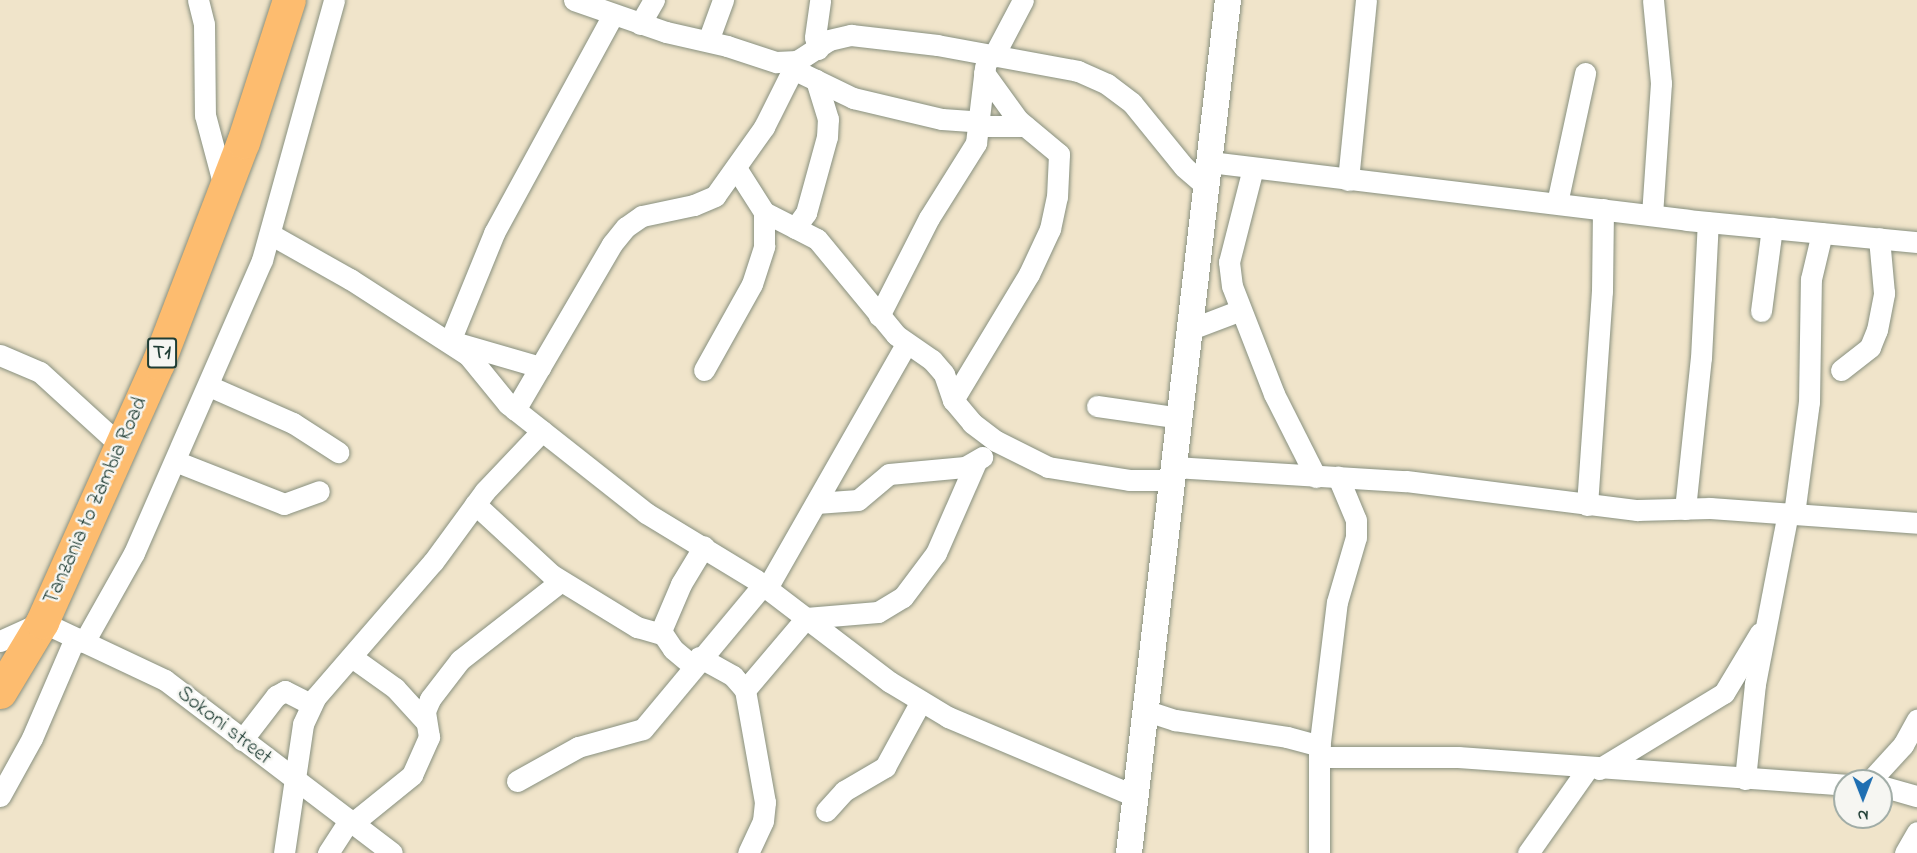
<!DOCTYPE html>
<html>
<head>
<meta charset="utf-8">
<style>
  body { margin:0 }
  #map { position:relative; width:1917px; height:853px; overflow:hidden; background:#f0e4ca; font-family:"Indie Flower",sans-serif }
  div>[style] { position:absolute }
  .roads { filter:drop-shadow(0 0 2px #88907f) drop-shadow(0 0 2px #88907f) }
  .minor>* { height:21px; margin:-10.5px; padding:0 10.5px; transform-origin:10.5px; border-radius:10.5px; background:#fff }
  .tertiary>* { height:26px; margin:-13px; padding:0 13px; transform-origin:13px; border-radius:13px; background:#fff }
  .trunk>* { height:33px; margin:-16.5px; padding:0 16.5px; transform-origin:16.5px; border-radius:16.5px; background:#fdbc6f }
  span { translate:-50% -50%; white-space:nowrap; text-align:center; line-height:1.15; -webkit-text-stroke:5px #f6f6f2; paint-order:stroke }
  .shield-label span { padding:2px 4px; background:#f6f6f2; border:2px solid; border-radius:4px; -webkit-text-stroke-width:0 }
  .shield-label { font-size:20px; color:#1f3d34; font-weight:700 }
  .street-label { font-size:21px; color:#1f3d34 }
  .north { position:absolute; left:1833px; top:769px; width:60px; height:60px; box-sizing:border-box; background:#f6f6f2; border:2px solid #a0aca6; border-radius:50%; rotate:180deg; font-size:16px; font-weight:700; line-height:24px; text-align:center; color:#1f3d34 }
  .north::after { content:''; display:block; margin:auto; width:21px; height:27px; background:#1f6fb2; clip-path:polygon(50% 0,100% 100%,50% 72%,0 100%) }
</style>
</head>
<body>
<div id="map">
  <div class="roads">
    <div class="minor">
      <i style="left:198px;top:0;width:25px;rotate:76deg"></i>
      <i style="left:204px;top:24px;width:91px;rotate:89.4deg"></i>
      <i style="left:205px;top:115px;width:78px;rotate:75.1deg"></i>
      <i style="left:574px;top:0;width:97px;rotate:19.2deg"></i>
      <i style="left:666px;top:32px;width:63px;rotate:12.9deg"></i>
      <i style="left:727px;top:46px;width:52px;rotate:18.1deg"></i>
      <i style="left:776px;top:62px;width:21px;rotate:-3deg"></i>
      <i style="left:797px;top:61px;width:38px;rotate:-33deg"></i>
      <i style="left:829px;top:40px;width:23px;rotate:-13deg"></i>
      <i style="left:851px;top:35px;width:87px;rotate:6.6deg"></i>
      <i style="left:937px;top:45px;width:143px;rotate:10.4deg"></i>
      <i style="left:1078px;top:71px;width:32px;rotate:24deg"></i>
      <i style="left:1107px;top:84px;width:31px;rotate:37deg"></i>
      <i style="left:1132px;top:103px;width:82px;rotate:50.9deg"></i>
      <i style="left:1184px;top:167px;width:30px;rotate:41deg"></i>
      <i style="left:640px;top:24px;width:28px;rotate:-60deg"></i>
      <i style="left:708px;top:41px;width:44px;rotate:-69.9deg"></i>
      <i style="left:818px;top:49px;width:12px;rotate:-104deg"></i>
      <i style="left:815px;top:37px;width:37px;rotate:-82deg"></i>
      <i style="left:993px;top:57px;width:64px;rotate:-62.2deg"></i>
      <i style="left:793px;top:69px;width:67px;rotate:25.8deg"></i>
      <i style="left:853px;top:98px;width:91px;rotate:13.3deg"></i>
      <i style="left:942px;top:119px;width:39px;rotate:4deg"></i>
      <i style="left:980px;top:126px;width:45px"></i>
      <i style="left:1210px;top:162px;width:481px;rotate:6.9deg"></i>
      <i style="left:1687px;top:220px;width:231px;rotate:5.5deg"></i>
      <i style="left:736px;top:168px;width:52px;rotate:57.5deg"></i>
      <i style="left:764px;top:212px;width:59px;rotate:27deg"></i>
      <i style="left:817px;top:239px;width:124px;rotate:50.5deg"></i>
      <i style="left:896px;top:335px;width:44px;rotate:34.8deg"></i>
      <i style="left:932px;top:360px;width:18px;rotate:49deg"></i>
      <i style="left:944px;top:374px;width:28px;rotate:71deg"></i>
      <i style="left:953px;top:400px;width:30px;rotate:50deg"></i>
      <i style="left:972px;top:423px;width:30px;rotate:37deg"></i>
      <i style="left:996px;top:441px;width:58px;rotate:26.6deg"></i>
      <i style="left:1048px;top:467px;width:82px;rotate:9.1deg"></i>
      <i style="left:1129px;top:480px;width:43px"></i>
      <i style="left:1253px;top:168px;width:97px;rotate:104.3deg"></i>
      <i style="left:1229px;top:262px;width:24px;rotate:83deg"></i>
      <i style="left:1232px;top:286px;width:116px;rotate:68.7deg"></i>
      <i style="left:1274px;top:394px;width:93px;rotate:63.2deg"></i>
      <i style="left:1348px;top:180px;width:181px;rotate:-84.3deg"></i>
      <i style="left:1557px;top:203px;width:133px;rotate:-77.8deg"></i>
      <i style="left:1652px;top:215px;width:132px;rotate:-86.1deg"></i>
      <i style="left:1661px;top:83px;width:83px;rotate:-95.5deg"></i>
      <i style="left:795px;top:228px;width:19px;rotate:-54deg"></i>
      <i style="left:806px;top:213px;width:79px;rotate:-74.6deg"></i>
      <i style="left:827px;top:137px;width:18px;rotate:-87deg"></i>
      <i style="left:828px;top:119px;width:41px;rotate:-107.1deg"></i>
      <i style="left:270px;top:234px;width:92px;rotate:29.4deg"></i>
      <i style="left:350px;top:279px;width:140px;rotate:32.8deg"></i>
      <i style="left:468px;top:355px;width:63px;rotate:50.8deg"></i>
      <i style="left:508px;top:404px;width:176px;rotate:38.3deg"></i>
      <i style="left:646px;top:513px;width:129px;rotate:31.3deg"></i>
      <i style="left:756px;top:580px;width:168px;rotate:37.3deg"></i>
      <i style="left:890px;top:682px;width:68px;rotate:31.1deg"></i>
      <i style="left:948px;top:717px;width:203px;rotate:22.9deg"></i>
      <i style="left:1761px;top:311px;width:84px;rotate:-82.5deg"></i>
      <i style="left:879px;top:316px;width:110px;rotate:-63deg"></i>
      <i style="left:929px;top:218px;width:89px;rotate:-57.9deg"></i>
      <i style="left:976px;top:143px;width:77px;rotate:-83.2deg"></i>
      <i style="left:1191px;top:329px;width:53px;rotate:-20.8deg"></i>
      <i style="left:450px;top:341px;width:117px;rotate:-67.8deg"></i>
      <i style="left:494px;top:233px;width:248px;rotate:-61.4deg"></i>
      <i style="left:454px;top:342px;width:90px;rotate:16.2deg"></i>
      <i style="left:0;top:355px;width:43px;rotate:23deg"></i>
      <i style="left:40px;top:372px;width:108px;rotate:42.4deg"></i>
      <i style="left:704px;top:370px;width:98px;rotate:-60.8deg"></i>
      <i style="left:752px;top:284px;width:40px;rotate:-72deg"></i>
      <i style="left:764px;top:246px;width:34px;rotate:-90deg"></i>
      <i style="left:1841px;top:370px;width:37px;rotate:-38deg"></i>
      <i style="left:1870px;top:347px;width:18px;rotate:-68deg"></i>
      <i style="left:1877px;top:330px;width:38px;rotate:-79deg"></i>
      <i style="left:1884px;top:293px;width:55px;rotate:-95.2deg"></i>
      <i style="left:209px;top:386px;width:92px;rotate:23.8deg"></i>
      <i style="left:293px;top:423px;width:54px;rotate:32.8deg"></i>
      <i style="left:953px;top:400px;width:147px;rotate:-58.9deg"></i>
      <i style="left:1029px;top:274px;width:50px;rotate:-65deg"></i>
      <i style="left:1050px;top:229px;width:33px;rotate:-78deg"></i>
      <i style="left:1057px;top:197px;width:43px;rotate:-87.3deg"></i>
      <i style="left:1059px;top:154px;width:53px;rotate:-140.3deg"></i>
      <i style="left:1018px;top:120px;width:58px;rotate:-125.9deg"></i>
      <i style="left:1097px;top:406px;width:84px;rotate:8.2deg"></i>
      <i style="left:515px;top:410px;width:192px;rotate:-59.7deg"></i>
      <i style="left:612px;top:244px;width:22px;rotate:-51deg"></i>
      <i style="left:626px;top:227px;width:19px;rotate:-35deg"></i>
      <i style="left:642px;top:216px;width:53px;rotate:-11.9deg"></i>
      <i style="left:694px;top:205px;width:23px;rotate:-23deg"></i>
      <i style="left:715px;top:196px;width:85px;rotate:-54.6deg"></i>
      <i style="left:764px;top:127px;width:74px;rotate:-63.4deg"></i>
      <i style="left:175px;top:461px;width:117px;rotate:21.5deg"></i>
      <i style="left:284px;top:504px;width:37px;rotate:-20deg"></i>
      <i style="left:1174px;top:467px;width:232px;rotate:3.5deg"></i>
      <i style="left:1406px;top:481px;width:233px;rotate:7.2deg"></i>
      <i style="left:1637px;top:510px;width:73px;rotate:-1.6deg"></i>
      <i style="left:1710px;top:508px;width:208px;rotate:4.1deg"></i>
      <i style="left:816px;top:503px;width:42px;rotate:-4.1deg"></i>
      <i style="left:858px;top:500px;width:40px;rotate:-40deg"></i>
      <i style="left:889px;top:474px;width:76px;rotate:-5.3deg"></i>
      <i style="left:965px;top:467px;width:20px;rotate:-30deg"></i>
      <i style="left:475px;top:504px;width:105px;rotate:42.7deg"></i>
      <i style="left:552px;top:575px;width:100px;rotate:31.5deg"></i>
      <i style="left:637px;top:627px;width:26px;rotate:16deg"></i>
      <i style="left:1587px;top:505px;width:215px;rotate:-86deg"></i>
      <i style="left:1602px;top:291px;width:82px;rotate:-89.3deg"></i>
      <i style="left:1685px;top:509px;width:152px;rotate:-84deg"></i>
      <i style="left:1701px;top:358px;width:136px;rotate:-87.1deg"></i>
      <i style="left:1794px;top:514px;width:113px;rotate:-82.4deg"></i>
      <i style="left:1809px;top:402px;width:123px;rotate:-89.1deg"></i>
      <i style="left:1811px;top:279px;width:47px;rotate:-76.6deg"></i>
      <i style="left:767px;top:588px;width:282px;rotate:-60.3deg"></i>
      <i style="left:0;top:641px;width:46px;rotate:-24.3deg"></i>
      <i style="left:42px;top:622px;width:136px;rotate:25.2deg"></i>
      <i style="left:165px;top:680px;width:285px;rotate:37.3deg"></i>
      <i style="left:84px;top:642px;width:102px;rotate:-60.7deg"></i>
      <i style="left:134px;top:553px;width:320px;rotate:-66.4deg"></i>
      <i style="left:262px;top:260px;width:270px;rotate:-74.5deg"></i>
      <i style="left:699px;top:657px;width:39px;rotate:29deg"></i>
      <i style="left:733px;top:676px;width:18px;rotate:49deg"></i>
      <i style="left:745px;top:690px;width:114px;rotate:79.9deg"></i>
      <i style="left:765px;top:802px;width:19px;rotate:96deg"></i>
      <i style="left:763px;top:821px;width:35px;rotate:115deg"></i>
      <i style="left:353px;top:658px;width:52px;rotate:35.5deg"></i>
      <i style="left:395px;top:688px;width:46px;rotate:47.6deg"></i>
      <i style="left:692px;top:665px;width:25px;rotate:-140deg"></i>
      <i style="left:673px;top:649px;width:22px;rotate:-124deg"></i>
      <i style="left:661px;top:631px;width:51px;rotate:-66.9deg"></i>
      <i style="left:681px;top:584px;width:44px;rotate:-58.8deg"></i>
      <i style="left:745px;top:690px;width:94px;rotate:-49.7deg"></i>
      <i style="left:806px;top:618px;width:72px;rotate:-4.8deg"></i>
      <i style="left:878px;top:612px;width:29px;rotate:-31deg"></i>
      <i style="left:903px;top:597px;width:55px;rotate:-53.1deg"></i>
      <i style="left:936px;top:553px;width:99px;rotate:-66.3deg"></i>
      <i style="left:1144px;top:710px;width:33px;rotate:18deg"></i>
      <i style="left:1175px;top:720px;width:113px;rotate:8.6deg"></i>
      <i style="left:1287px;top:737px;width:34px;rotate:15deg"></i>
      <i style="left:242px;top:740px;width:56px;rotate:-52.3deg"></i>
      <i style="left:276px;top:696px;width:10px;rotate:-29deg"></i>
      <i style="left:285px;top:691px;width:30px;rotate:27deg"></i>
      <i style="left:1319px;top:757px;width:139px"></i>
      <i style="left:1458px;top:757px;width:388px;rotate:4.1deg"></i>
      <i style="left:1599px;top:769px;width:146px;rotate:-31.3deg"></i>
      <i style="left:1724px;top:693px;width:70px;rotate:-59deg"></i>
      <i style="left:1745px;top:779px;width:96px;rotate:-84deg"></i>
      <i style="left:1755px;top:684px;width:174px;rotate:-79.1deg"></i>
      <i style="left:517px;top:781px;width:70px;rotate:-29.1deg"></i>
      <i style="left:578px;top:747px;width:67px;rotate:-15.5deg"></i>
      <i style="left:643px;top:729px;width:187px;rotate:-50.2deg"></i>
      <i style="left:1870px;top:781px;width:49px;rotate:-47.5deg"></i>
      <i style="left:1903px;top:745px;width:29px;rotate:-61deg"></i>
      <i style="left:1881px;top:786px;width:37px;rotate:16deg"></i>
      <i style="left:0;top:796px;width:66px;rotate:-61.1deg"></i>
      <i style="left:32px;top:738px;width:109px;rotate:-66.7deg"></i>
      <i style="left:826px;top:811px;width:27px;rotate:-48deg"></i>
      <i style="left:844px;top:791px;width:48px;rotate:-30.3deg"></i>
      <i style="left:885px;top:767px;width:75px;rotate:-61.4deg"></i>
      <i style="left:354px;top:822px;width:75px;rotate:-39deg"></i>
      <i style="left:412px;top:775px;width:42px;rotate:-65.9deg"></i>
      <i style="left:429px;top:737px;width:26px;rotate:-99deg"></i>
      <i style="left:425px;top:711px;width:13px;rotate:-67deg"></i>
      <i style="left:430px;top:699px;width:49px;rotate:-52.4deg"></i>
      <i style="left:460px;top:660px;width:128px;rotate:-38deg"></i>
      <i style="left:284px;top:853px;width:130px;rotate:-81.6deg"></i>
      <i style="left:303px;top:724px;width:29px;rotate:-65deg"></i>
      <i style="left:315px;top:698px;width:180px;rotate:-49.1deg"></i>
      <i style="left:433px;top:562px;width:88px;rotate:-53.8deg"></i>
      <i style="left:485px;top:491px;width:83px;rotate:-46.5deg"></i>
      <i style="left:328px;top:853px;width:40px;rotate:-57.1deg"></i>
      <i style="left:1319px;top:853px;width:103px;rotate:-90deg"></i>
      <i style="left:1319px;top:750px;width:149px;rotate:-83.1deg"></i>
      <i style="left:1337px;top:602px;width:68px;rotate:-73.7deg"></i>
      <i style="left:1356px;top:537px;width:17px;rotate:-90deg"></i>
      <i style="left:1356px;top:520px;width:47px;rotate:-112.7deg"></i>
      <i style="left:1528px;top:853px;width:104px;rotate:-54.8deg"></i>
      <i style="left:1905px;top:853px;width:24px;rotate:-60deg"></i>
    </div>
    <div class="tertiary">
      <i style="left:1129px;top:853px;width:859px;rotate:-83.38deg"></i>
    </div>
    <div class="trunk">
      <i style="left:0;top:692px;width:82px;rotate:-59deg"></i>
      <i style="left:42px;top:622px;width:284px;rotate:-65.9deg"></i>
      <i style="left:158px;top:363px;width:237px;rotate:-69deg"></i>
      <i style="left:243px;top:142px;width:149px;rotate:-72.1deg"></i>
    </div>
  </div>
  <div class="shield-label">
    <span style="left:162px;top:353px">T1</span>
  </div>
  <div class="street-label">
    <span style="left:96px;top:501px;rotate:-66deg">Tanzania to Zambia Road</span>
    <span style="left:224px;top:726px;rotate:38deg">Sokoni street</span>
  </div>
  <div class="north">N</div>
</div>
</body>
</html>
